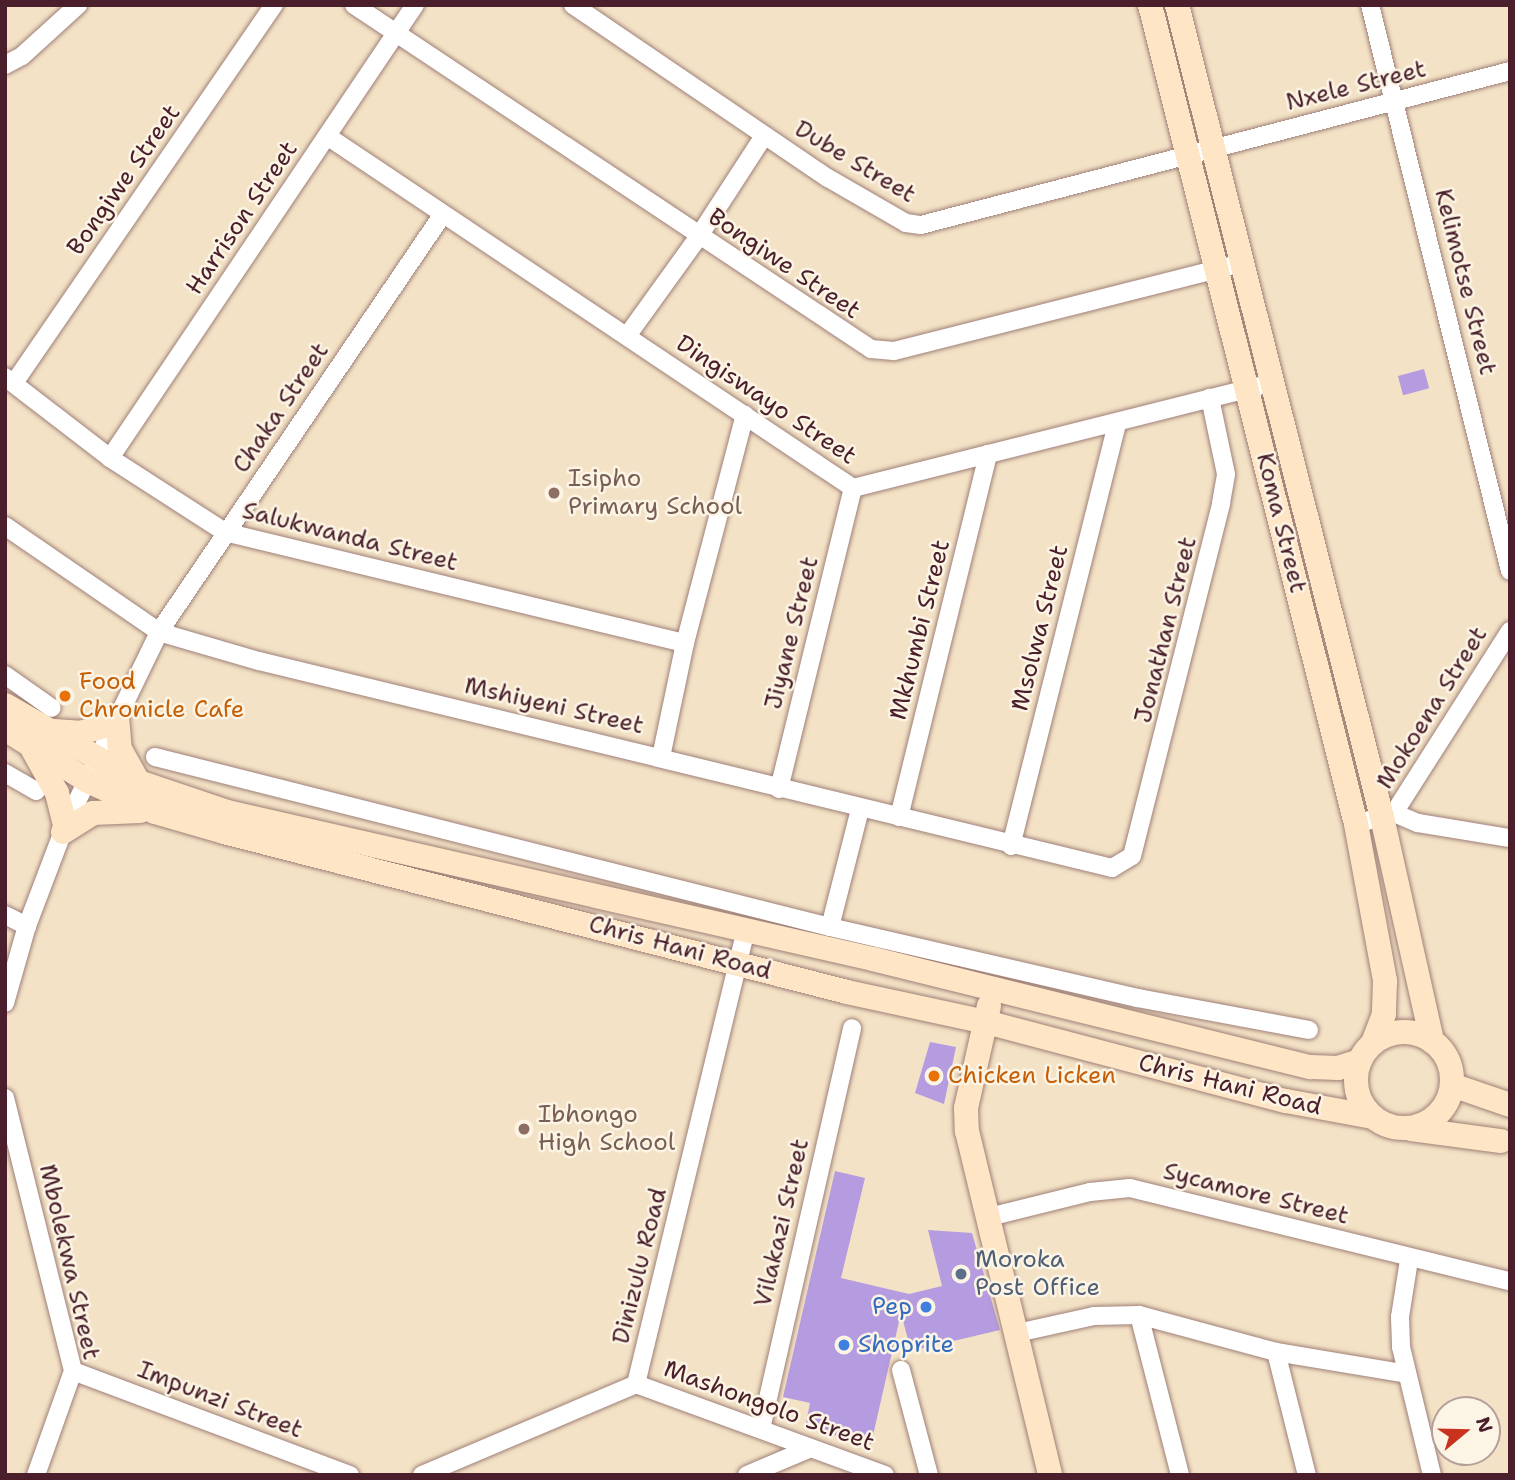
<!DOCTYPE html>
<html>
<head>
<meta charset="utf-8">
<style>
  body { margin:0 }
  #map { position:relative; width:1515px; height:1480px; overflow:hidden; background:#f4e2c6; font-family:"Shantell Sans",sans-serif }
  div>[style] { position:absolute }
  .building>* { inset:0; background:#b59bdf; transform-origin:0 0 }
  .roads { filter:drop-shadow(0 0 2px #9f8078) drop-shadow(0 0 2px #9f8078) }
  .street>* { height:18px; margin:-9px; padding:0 9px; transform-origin:9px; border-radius:9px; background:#fff }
  .secondary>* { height:24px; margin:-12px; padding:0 12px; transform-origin:12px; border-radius:12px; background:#fde5c5 }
  .secondary>.ring { margin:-12px; padding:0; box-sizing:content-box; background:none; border:24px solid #fde5c5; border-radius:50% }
  .dots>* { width:19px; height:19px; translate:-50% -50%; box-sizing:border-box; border:4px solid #fcf5e5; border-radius:50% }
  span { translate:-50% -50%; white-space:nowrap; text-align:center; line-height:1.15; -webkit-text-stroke:5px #fcf5e5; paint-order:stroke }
  .street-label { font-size:24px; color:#4a1f2b }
  .education-label { font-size:24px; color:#785e54 }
  .left { translate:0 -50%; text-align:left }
  .food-label { font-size:24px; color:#c56008 }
  .service-label { font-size:24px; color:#4e5e75 }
  .shop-label { font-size:24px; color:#366cbe }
  .right { translate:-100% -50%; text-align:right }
  .frame { position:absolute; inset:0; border:7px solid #4a1f2b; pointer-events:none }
  .north { position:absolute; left:1431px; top:1396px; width:70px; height:70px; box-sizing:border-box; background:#fcf5e5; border:2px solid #b59f9b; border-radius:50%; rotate:71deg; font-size:19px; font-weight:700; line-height:28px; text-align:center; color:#4a1f2b }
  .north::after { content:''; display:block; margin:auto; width:24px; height:32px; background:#c8321e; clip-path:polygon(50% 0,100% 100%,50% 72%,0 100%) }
</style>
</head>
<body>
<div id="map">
  <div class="building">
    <i style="left:1424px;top:369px;width:20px;height:27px;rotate:75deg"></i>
    <i style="clip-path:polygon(930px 1042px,956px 1047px,944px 1104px,915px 1093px)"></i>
    <i style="clip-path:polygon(835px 1171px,865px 1178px,841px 1278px,909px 1294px,942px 1286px,928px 1230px,972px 1233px,1000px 1330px,911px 1351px,901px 1313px,871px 1444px,805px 1428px,810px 1403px,783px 1397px)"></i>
  </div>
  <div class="roads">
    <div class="street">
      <i style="left:354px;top:5px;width:621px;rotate:33.64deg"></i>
      <i style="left:871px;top:349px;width:23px;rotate:5deg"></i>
      <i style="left:894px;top:351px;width:359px;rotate:-14.2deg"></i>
      <i style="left:573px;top:5px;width:308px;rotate:34.2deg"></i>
      <i style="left:828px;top:178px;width:90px;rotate:30deg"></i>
      <i style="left:906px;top:223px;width:15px;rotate:8deg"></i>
      <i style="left:921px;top:225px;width:609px;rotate:-14.65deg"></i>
      <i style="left:1370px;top:5px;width:583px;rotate:76.11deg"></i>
      <i style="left:5px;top:65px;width:19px;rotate:-28deg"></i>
      <i style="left:22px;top:56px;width:76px;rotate:-42.3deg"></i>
      <i style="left:327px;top:136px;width:633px;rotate:33.79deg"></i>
      <i style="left:853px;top:488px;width:418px;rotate:-14.1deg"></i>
      <i style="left:627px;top:336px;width:123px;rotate:-54.2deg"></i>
      <i style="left:699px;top:236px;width:119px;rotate:-57deg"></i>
      <i style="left:5px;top:377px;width:133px;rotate:37.6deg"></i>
      <i style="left:110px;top:458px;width:137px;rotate:32.8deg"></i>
      <i style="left:225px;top:532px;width:473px;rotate:13.6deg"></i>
      <i style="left:14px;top:383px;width:459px;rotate:-55.5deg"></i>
      <i style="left:110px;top:458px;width:546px;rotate:-56.05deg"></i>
      <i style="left:5px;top:526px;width:187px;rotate:34.5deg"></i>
      <i style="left:159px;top:632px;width:104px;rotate:16.2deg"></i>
      <i style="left:259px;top:661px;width:878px;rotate:13.64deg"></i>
      <i style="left:1112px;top:868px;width:23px;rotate:-31deg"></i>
      <i style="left:1132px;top:856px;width:364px;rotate:-75.8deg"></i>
      <i style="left:1221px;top:503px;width:29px;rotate:-80deg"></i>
      <i style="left:1226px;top:474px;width:78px;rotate:-101.9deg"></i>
      <i style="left:5px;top:675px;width:57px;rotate:35.1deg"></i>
      <i style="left:155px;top:757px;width:696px;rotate:14.14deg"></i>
      <i style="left:830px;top:927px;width:316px;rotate:13deg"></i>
      <i style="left:1138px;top:998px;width:174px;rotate:10.6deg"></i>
      <i style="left:661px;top:757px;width:116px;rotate:-78.1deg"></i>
      <i style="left:685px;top:643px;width:236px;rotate:-75.3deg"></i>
      <i style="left:5px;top:773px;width:36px;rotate:30deg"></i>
      <i style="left:779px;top:789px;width:310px;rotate:-76.2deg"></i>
      <i style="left:1394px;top:813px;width:26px;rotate:23deg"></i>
      <i style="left:1418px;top:823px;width:93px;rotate:9.3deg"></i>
      <i style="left:899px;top:817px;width:374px;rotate:-76.2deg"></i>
      <i style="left:1356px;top:824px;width:40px;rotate:-16deg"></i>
      <i style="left:1394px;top:813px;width:216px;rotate:-57.5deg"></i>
      <i style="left:1011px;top:846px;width:436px;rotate:-75.9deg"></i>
      <i style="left:5px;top:915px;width:25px;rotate:27deg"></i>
      <i style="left:830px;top:927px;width:122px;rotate:-75.7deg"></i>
      <i style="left:5px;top:1003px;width:80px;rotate:-74.1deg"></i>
      <i style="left:27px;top:926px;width:107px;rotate:-69.2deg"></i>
      <i style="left:65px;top:826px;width:216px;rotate:-64.1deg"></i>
      <i style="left:159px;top:632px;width:505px;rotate:-55.81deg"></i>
      <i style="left:5px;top:1098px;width:281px;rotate:76deg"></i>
      <i style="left:73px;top:1371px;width:110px;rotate:109.6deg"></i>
      <i style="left:989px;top:1217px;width:104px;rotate:-13.9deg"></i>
      <i style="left:1090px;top:1192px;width:40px;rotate:-5.7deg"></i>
      <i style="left:1130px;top:1188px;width:391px;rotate:13.8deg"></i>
      <i style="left:1409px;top:1260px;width:58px;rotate:99deg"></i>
      <i style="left:1400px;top:1317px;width:30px;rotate:88deg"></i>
      <i style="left:1401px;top:1347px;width:132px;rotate:76.4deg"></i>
      <i style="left:1139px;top:1315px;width:165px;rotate:75.6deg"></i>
      <i style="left:1017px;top:1333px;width:79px;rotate:-12.4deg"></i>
      <i style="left:1094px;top:1316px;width:45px;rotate:-1.3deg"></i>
      <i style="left:1139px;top:1315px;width:142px;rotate:15.1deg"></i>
      <i style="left:1276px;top:1352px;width:133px;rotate:9.5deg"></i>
      <i style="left:1276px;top:1352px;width:127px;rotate:75.9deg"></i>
      <i style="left:901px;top:1370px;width:109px;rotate:75.1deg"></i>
      <i style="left:73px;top:1371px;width:296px;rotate:20.6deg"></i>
      <i style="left:636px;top:1384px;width:265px;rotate:20.1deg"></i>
      <i style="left:761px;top:1429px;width:411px;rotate:-77.2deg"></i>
      <i style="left:422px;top:1475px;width:233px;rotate:-23deg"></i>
      <i style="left:636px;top:1384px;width:465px;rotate:-76.4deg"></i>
      <i style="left:747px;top:1475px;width:69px;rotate:-22.9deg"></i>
    </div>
    <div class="secondary">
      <i style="left:1150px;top:5px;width:845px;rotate:75.88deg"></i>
      <i style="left:1356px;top:824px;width:160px;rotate:79.5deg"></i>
      <i style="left:1385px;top:981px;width:33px;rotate:92deg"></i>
      <i style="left:1384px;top:1014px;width:31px;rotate:111deg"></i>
      <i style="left:1177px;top:5px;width:837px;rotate:75.83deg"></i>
      <i style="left:1382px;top:817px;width:230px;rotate:77.4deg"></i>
      <i style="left:5px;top:705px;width:155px;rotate:29.9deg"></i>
      <i style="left:139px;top:782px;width:93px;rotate:18.8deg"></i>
      <i style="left:227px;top:812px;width:663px;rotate:12.82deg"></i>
      <i style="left:873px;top:959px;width:451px;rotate:13.9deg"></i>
      <i style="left:1311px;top:1067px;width:27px;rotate:2deg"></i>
      <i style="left:1338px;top:1068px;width:23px;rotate:-18deg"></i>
      <i style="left:117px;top:717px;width:32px;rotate:85deg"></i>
      <i style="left:120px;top:749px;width:37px;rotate:61deg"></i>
      <i style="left:5px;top:729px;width:96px;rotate:32.2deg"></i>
      <i style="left:86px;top:780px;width:76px;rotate:24.9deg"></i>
      <i style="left:155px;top:812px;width:72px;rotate:16.2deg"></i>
      <i style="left:224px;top:832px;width:643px;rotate:14.4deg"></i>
      <i style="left:847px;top:992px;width:142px;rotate:12.2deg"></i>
      <i style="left:986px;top:1022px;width:310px;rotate:14.8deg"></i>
      <i style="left:1286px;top:1101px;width:88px;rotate:10.4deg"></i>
      <i style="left:54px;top:731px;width:26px;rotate:4deg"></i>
      <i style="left:80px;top:733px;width:35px;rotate:-16deg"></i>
      <i style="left:33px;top:750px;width:49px;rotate:60.8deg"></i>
      <i style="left:57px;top:793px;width:34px;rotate:76deg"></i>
      <i style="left:63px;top:832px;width:36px;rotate:-32deg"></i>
      <i style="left:93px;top:813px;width:47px;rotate:-2.4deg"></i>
      <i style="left:989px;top:1006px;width:105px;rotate:102.7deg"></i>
      <i style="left:966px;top:1108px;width:23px;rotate:88deg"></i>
      <i style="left:967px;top:1131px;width:354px;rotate:76.4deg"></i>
      <i class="ring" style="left:1356px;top:1032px;width:72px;height:72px"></i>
      <i style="left:1452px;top:1085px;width:61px;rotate:19deg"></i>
      <i style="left:1411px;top:1129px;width:91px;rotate:7.6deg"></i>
    </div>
  </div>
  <div class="dots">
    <i style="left:554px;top:493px;background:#8d6e63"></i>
    <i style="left:65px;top:696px;background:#e8710a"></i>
    <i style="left:934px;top:1076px;background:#e8710a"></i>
    <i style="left:524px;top:1129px;background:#8d6e63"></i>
    <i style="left:961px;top:1274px;background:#5c6f8a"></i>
    <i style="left:926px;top:1307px;background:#3f7fe0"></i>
    <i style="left:844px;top:1345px;background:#3f7fe0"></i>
  </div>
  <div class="street-label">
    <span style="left:1356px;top:86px;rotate:-14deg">Nxele Street</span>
    <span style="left:855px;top:162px;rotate:31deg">Dube Street</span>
    <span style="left:124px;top:180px;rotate:-55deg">Bongiwe Street</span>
    <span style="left:242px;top:218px;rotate:-56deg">Harrison Street</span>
    <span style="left:784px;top:264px;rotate:34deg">Bongiwe Street</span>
    <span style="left:1465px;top:282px;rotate:76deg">Kelimotse Street</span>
    <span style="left:766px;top:400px;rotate:34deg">Dingiswayo Street</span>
    <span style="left:281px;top:408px;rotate:-56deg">Chaka Street</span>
    <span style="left:1281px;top:523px;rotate:76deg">Koma Street</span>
    <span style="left:350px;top:537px;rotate:14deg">Salukwanda Street</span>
    <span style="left:1040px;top:628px;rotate:-76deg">Msolwa Street</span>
    <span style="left:920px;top:630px;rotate:-76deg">Mkhumbi Street</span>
    <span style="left:1166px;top:630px;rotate:-76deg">Jonathan Street</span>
    <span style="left:792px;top:633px;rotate:-76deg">Jiyane Street</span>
    <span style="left:554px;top:706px;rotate:13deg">Mshiyeni Street</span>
    <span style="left:1432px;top:708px;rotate:-58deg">Mokoena Street</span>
    <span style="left:680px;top:948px;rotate:15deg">Chris Hani Road</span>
    <span style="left:1230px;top:1085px;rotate:14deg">Chris Hani Road</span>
    <span style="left:1256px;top:1194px;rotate:14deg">Sycamore Street</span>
    <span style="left:782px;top:1223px;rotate:-77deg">Vilakazi Street</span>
    <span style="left:69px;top:1262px;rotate:77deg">Mbolekwa Street</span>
    <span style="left:640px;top:1266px;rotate:-76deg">Dinizulu Road</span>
    <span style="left:220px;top:1400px;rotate:21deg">Impunzi Street</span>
    <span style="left:769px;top:1406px;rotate:20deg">Mashongolo Street</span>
  </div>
  <div class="education-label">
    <span class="left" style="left:568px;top:493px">Isipho<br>Primary School</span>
    <span class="left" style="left:538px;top:1129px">Ibhongo<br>High School</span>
  </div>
  <div class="food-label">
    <span class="left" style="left:79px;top:696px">Food<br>Chronicle Cafe</span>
    <span class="left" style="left:948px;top:1076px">Chicken Licken</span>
  </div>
  <div class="service-label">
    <span class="left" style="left:975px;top:1274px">Moroka<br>Post Office</span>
  </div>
  <div class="shop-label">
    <span class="right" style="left:912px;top:1307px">Pep</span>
    <span class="left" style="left:858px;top:1345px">Shoprite</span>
  </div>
  <div class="frame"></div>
  <div class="north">N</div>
</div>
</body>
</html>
